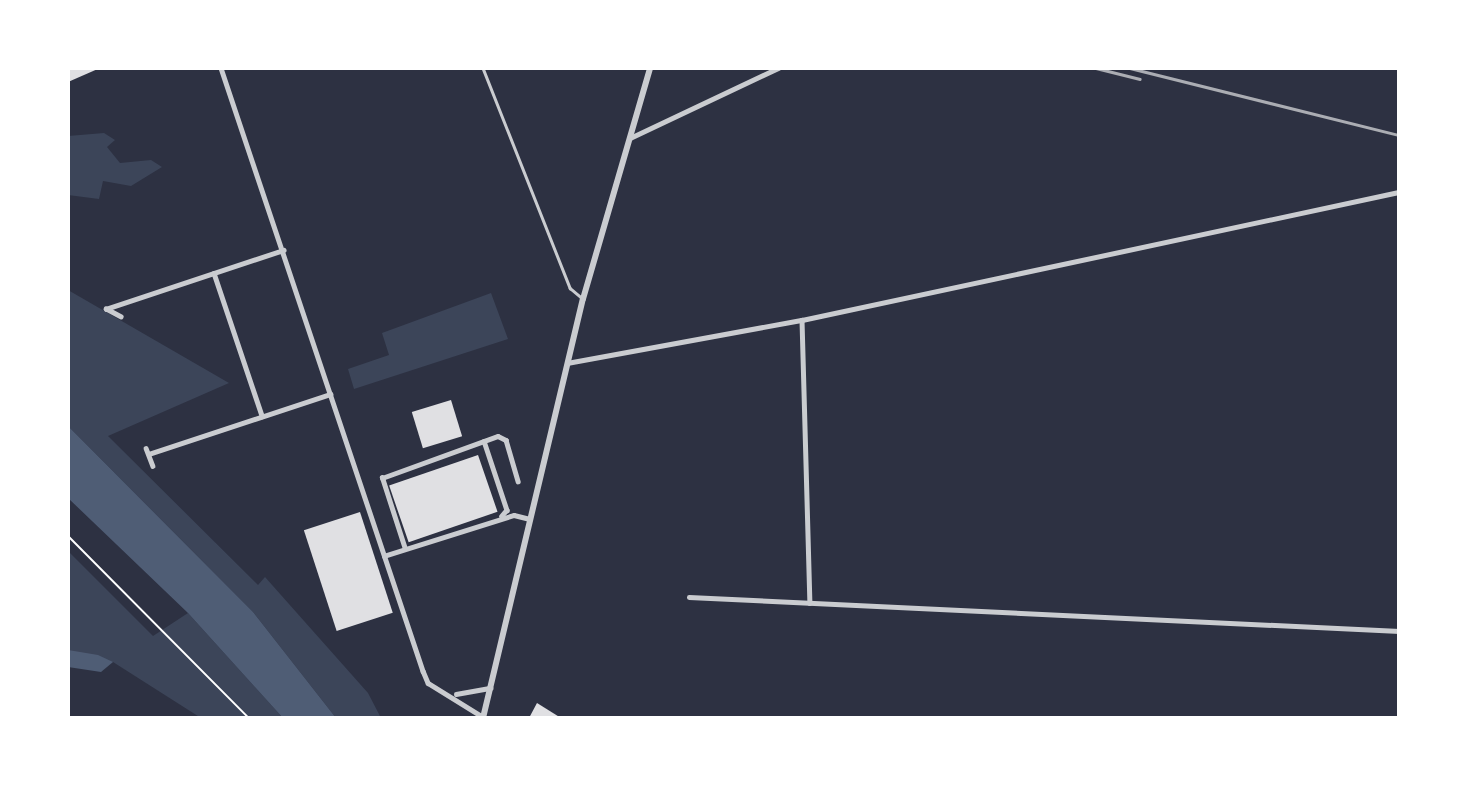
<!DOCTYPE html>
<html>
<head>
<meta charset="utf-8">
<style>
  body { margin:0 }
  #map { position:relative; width:1467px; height:786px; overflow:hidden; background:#2d3142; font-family:Barlow,sans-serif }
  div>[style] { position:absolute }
  .green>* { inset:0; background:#3c4559 }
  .water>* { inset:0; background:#4f5d75 }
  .building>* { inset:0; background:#e0e0e3; transform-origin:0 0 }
  .path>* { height:2px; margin:-1px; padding:0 1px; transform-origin:1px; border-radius:1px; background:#fff }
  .service>* { height:2.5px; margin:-1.25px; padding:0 1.25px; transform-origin:1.25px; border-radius:1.25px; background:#caccd0 }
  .minor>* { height:4.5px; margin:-2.25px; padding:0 2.25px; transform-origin:2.25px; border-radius:2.25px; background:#caccd0 }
  .tertiary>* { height:6px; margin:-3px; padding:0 3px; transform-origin:3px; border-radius:3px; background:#caccd0 }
  .rail>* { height:2.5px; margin:-1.25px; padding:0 1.25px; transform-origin:1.25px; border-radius:1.25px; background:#abadb3 }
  span { translate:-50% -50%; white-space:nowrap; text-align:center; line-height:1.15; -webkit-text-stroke:6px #fff; paint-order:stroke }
  .frame { position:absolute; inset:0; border:70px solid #fff; pointer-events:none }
</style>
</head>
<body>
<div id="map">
  <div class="green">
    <i style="clip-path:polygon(104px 133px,115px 140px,107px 147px,120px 163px,151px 160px,162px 167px,131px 186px,103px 181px,99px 199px,68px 195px,68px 136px)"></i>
    <i style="clip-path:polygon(68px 290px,229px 383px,108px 436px,258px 585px,265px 577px,368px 693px,381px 718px,336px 718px,253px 612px,68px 426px)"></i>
    <i style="clip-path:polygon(491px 293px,508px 339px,354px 389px,348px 369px,389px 355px,382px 333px)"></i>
    <i style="clip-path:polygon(68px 551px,153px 636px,188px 613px,283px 718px,201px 718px,113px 662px,68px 661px)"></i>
  </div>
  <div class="water">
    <i style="clip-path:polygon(68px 426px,253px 612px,336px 718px,283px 718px,188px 613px,68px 498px)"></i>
    <i style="clip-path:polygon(68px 650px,98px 655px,113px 662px,101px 672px,68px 667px)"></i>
  </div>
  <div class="building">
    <i style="clip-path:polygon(68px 68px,100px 68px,68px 82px)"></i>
    <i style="left:451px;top:400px;width:38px;height:41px;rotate:73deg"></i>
    <i style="left:478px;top:455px;width:60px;height:94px;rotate:71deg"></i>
    <i style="left:360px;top:512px;width:106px;height:59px;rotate:72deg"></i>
    <i style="clip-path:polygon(537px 703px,561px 718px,529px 718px)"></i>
  </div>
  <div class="path">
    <i style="left:68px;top:536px;width:257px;rotate:45.2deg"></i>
  </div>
  <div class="service">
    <i style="left:483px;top:68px;width:237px;rotate:68.4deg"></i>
    <i style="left:570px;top:288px;width:17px;rotate:40deg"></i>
  </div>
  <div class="minor">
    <i style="left:221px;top:68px;width:636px;rotate:71.48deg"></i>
    <i style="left:423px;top:671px;width:13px;rotate:67deg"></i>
    <i style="left:428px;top:683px;width:65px;rotate:31.7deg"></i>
    <i style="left:630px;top:138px;width:164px;rotate:-25.3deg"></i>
    <i style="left:214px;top:273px;width:151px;rotate:71.4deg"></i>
    <i style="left:121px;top:317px;width:17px;rotate:-152deg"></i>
    <i style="left:106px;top:309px;width:187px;rotate:-18.4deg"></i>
    <i style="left:802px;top:320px;width:283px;rotate:88.4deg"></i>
    <i style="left:567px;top:363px;width:239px;rotate:-10.4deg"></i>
    <i style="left:802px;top:320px;width:611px;rotate:-12.1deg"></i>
    <i style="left:484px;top:441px;width:73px;rotate:71.6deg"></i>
    <i style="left:507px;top:510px;width:8px;rotate:130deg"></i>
    <i style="left:146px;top:448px;width:19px;rotate:69deg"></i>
    <i style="left:149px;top:454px;width:191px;rotate:-18.3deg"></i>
    <i style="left:514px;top:515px;width:16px;rotate:14deg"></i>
    <i style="left:405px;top:549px;width:75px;rotate:-107.9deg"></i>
    <i style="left:382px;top:478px;width:123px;rotate:-19.9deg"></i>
    <i style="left:498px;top:436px;width:9px;rotate:27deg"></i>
    <i style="left:506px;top:440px;width:43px;rotate:73.7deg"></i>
    <i style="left:384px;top:556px;width:136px;rotate:-17.5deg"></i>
    <i style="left:689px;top:597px;width:711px;rotate:2.74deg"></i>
    <i style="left:456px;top:694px;width:35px;rotate:-10deg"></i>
  </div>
  <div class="tertiary">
    <i style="left:483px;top:718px;width:431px;rotate:-76.6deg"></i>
    <i style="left:583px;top:299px;width:241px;rotate:-73.8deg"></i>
  </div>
  <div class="rail">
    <i style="left:1096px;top:68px;width:45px;rotate:14deg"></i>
    <i style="left:1130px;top:68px;width:277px;rotate:14deg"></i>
  </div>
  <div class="frame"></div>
</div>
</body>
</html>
